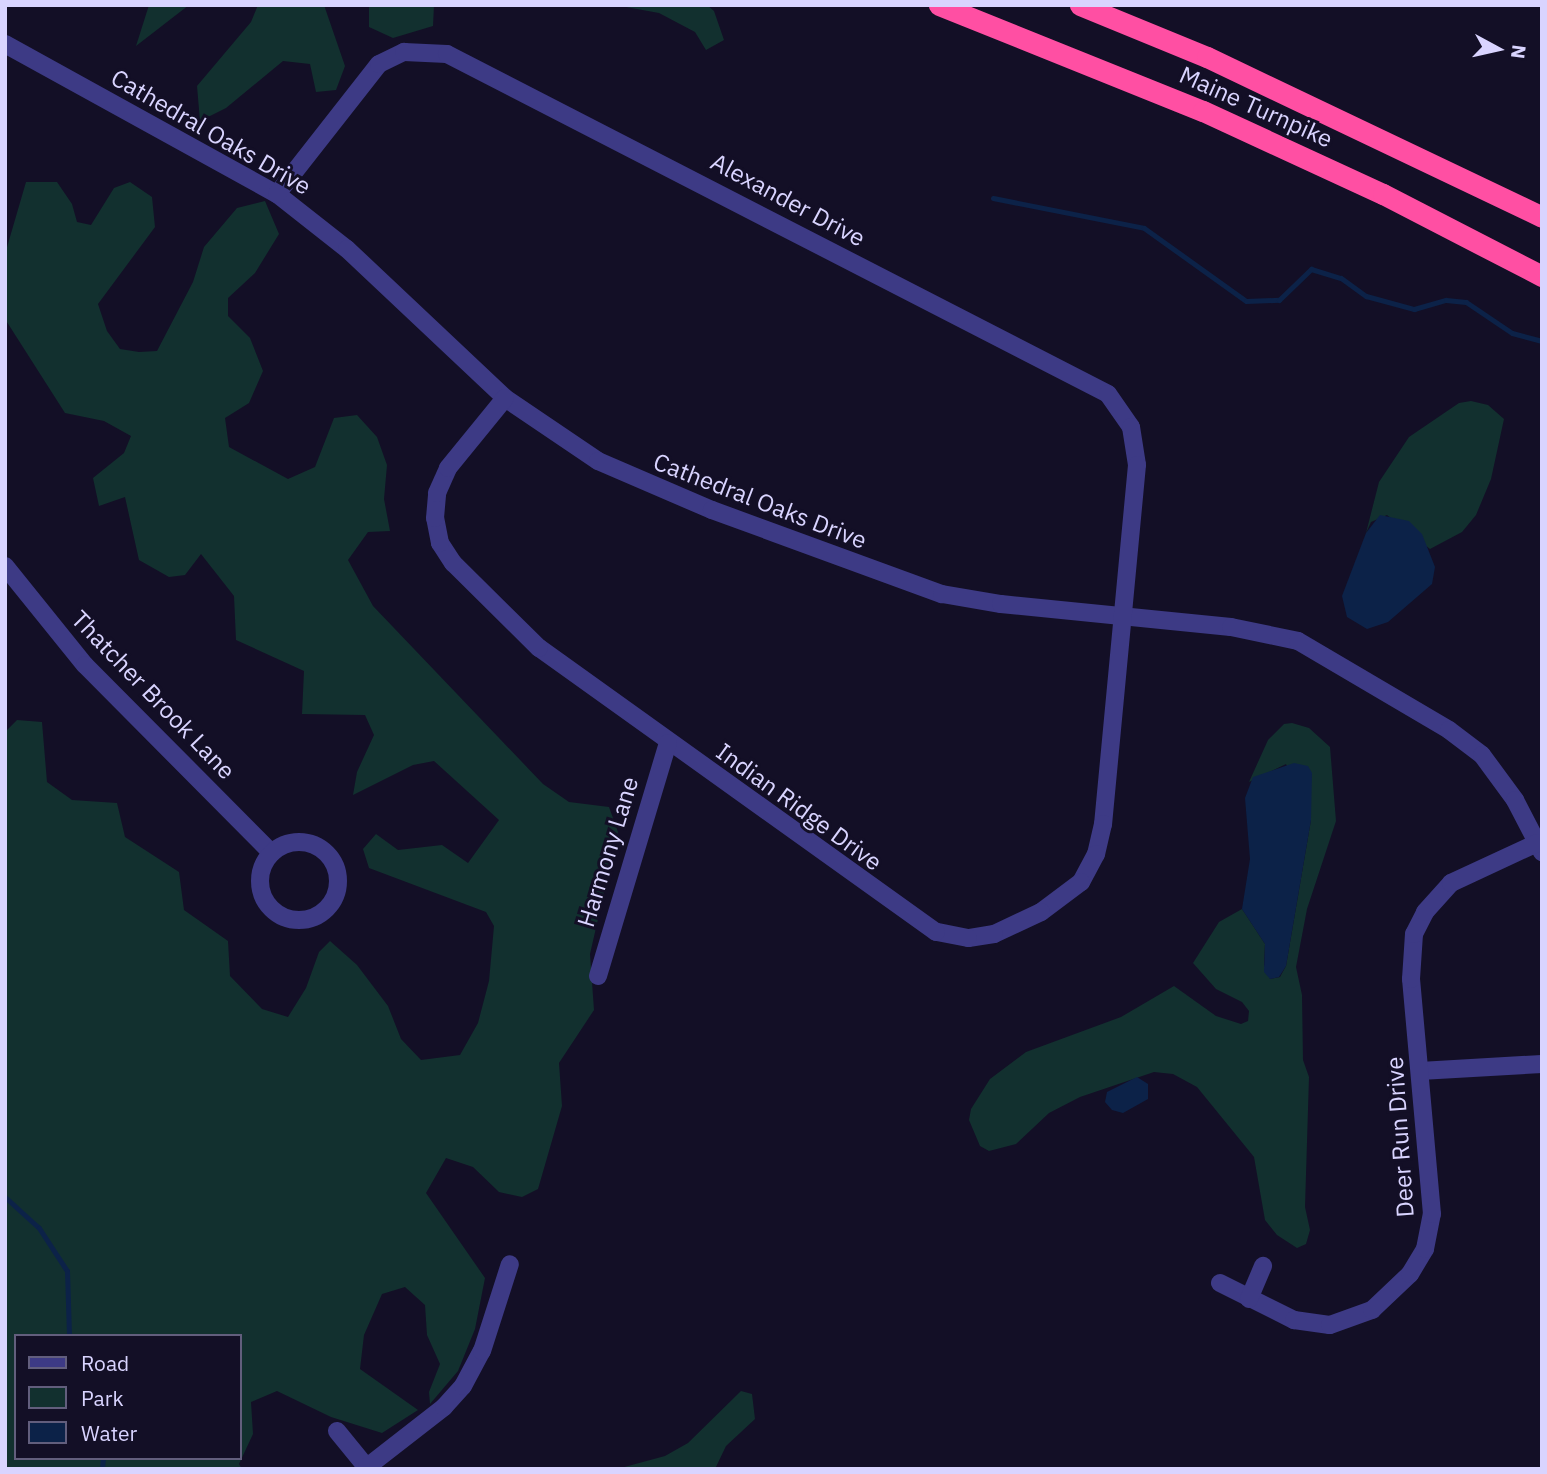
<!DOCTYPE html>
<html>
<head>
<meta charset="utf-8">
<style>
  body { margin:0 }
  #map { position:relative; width:1547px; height:1474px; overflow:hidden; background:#130f26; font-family:"IBM Plex Sans",sans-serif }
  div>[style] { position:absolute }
  .green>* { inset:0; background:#12302f }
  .water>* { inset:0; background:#0c2248 }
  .stream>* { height:5px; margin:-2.5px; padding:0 2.5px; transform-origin:2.5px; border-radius:2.5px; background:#0c2248 }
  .minor>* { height:18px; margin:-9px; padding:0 9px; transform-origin:9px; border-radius:9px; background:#3d3a85 }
  .minor>.ring { margin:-9px; padding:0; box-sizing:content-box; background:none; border:18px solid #3d3a85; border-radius:50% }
  .highway>* { height:21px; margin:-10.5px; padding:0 10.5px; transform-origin:10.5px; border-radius:10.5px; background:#ff4fa3 }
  span { translate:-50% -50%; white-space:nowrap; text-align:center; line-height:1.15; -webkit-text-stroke:6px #130f26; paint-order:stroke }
  .street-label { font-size:24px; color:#d9d4ff }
  .frame { position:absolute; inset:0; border:7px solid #d9d4ff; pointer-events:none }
  .legend { position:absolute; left:14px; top:1334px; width:228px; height:126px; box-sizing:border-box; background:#130f26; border:2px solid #625e7d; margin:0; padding:9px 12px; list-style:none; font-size:21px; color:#d9d4ff }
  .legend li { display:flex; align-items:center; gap:14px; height:35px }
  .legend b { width:35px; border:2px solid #625e7d }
  .north { position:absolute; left:1463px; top:14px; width:70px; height:70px; -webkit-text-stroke:5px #130f26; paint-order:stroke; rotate:98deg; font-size:19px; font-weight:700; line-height:28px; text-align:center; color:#d9d4ff }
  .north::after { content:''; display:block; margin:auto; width:24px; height:32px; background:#d9d4ff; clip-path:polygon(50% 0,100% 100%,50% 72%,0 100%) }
</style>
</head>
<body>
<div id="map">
  <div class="green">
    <i style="clip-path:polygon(149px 5px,189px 5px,136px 46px)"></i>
    <i style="clip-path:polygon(258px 5px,324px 5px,345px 66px,336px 90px,316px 92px,310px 64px,283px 61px,226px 108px,200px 121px,197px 86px,251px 22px)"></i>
    <i style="clip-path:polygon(369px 5px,434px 5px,433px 26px,393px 38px,369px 27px)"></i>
    <i style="clip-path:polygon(615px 5px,707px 5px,714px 11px,724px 40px,706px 50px,695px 32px,659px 13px)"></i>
    <i style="clip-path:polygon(evenodd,26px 182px,57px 182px,72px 204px,77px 222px,91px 225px,114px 188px,130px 182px,152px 197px,155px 227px,98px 304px,107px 331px,120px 349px,139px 352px,157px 351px,193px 282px,204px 247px,237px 208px,265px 201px,279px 234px,255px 273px,228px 298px,228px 316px,250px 338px,263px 371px,249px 403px,225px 418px,229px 447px,288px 479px,315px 467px,334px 418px,357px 415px,377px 437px,387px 465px,384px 499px,390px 531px,368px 532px,348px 560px,373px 606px,543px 784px,569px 802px,609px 807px,618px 832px,590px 954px,594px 1010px,559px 1063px,562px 1106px,538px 1189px,522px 1197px,499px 1192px,473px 1167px,446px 1158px,426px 1193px,485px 1278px,475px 1329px,458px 1371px,430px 1404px,429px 1392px,440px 1364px,427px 1335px,425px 1305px,405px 1287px,382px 1294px,364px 1335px,360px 1369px,418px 1410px,382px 1433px,331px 1417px,277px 1391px,251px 1402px,253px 1434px,239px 1464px,242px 1469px,5px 1469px,5px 732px,17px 720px,42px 722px,47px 782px,72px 800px,117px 803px,125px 837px,179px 872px,184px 910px,228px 941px,230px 976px,262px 1009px,288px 1017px,306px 988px,319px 952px,330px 941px,357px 965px,388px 1006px,401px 1039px,421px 1060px,460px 1055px,478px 1023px,489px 981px,494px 926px,486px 912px,369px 868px,363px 849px,376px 834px,398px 850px,442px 845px,468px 863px,499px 820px,434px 761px,413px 765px,353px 795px,357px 772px,374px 735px,365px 715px,302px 714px,304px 671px,236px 640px,234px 596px,201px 554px,185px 575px,169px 577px,139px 560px,125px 497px,99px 506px,93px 478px,124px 453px,131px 436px,104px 421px,65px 413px,5px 319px,5px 254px,26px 182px,16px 1336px,240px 1336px,240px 1458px,16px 1458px,16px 1336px)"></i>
    <i style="clip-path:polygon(1471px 401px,1488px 405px,1504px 419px,1491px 479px,1476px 515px,1462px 532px,1430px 549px,1387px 515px,1371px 522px,1366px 533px,1379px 482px,1409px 437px,1459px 403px)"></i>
    <i style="clip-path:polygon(1292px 723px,1309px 728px,1330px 747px,1336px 821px,1307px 909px,1296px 967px,1302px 995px,1303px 1060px,1309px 1077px,1305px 1207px,1310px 1230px,1306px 1244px,1297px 1248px,1277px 1235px,1265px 1220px,1254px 1157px,1197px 1087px,1173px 1074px,1154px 1072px,1080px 1097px,1049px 1113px,1016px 1144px,989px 1151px,980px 1146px,969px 1120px,971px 1109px,990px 1079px,1026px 1052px,1121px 1017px,1174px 986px,1216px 1016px,1241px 1024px,1248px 1021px,1249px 1011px,1242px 1002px,1216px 989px,1193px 963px,1219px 922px,1242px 909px,1265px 944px,1264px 965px,1270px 979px,1280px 977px,1286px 966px,1311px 820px,1286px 764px,1249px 782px,1268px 740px,1284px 724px)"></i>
    <i style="clip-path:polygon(741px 1391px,752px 1394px,755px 1419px,726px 1446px,715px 1469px,617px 1469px,665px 1456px,688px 1443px)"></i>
  </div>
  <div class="water">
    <i style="clip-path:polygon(1380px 515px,1409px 521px,1422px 534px,1435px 567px,1432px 584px,1388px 622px,1367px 629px,1347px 617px,1342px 596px,1366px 533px)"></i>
    <i style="clip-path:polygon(1294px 763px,1308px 766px,1312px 773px,1311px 820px,1286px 966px,1279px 977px,1270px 979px,1264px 972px,1265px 944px,1242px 909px,1250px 859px,1245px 798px,1253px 777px)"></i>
    <i style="clip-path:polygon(1137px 1077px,1148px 1084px,1148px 1099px,1123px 1113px,1112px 1110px,1105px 1102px,1107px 1092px)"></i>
  </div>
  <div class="stream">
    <i style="left:993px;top:198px;width:154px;rotate:11.2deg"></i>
    <i style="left:1144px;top:228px;width:125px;rotate:35.6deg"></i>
    <i style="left:1246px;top:301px;width:33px;rotate:-2deg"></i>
    <i style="left:1279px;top:300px;width:45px;rotate:-44.1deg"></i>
    <i style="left:1311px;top:269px;width:31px;rotate:17deg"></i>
    <i style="left:1341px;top:278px;width:31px;rotate:36deg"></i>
    <i style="left:1366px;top:296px;width:50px;rotate:15.2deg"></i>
    <i style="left:1414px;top:309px;width:33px;rotate:-16deg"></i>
    <i style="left:1446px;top:300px;width:20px;rotate:6deg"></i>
    <i style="left:1466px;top:302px;width:55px;rotate:34deg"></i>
    <i style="left:1512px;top:333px;width:31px;rotate:15deg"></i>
    <i style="left:5px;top:1197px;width:46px;rotate:42.4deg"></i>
    <i style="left:39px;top:1228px;width:51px;rotate:56.9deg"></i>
    <i style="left:67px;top:1271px;width:65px;rotate:88.2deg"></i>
    <i style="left:102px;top:1469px;width:11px;rotate:-85deg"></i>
  </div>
  <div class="minor">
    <i style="left:5px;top:44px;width:311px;rotate:28.9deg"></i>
    <i style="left:277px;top:194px;width:89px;rotate:38.2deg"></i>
    <i style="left:347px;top:249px;width:217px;rotate:43.3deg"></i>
    <i style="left:505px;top:398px;width:112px;rotate:34.1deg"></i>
    <i style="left:598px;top:461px;width:124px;rotate:23.3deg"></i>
    <i style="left:712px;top:510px;width:245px;rotate:20.1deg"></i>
    <i style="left:942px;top:594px;width:60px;rotate:9.6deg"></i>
    <i style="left:1001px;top:604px;width:231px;rotate:5.7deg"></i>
    <i style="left:1231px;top:627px;width:68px;rotate:11.8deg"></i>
    <i style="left:1298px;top:641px;width:175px;rotate:30.5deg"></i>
    <i style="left:1449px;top:730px;width:41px;rotate:37.1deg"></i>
    <i style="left:1482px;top:755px;width:56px;rotate:53.7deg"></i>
    <i style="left:1515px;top:800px;width:59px;rotate:62.6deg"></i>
    <i style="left:277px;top:194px;width:165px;rotate:-51.9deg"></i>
    <i style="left:379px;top:64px;width:28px;rotate:-26deg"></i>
    <i style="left:404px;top:52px;width:43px;rotate:2.7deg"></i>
    <i style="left:447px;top:54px;width:743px;rotate:27.22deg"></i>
    <i style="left:1108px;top:394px;width:40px;rotate:55.1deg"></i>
    <i style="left:1131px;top:427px;width:38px;rotate:81deg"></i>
    <i style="left:1137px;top:465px;width:361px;rotate:95.4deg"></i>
    <i style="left:1103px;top:824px;width:31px;rotate:103deg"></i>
    <i style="left:1096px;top:854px;width:32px;rotate:118deg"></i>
    <i style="left:1081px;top:882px;width:50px;rotate:143.1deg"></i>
    <i style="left:1041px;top:912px;width:52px;rotate:154.9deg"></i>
    <i style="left:994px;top:934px;width:26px;rotate:171deg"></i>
    <i style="left:968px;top:938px;width:33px;rotate:-169deg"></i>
    <i style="left:936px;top:932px;width:488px;rotate:-144.4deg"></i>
    <i style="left:539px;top:648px;width:121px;rotate:-135.3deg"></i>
    <i style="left:453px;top:563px;width:24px;rotate:-123deg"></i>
    <i style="left:440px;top:543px;width:25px;rotate:-101deg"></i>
    <i style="left:435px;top:518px;width:25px;rotate:-85deg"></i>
    <i style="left:437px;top:493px;width:27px;rotate:-66deg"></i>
    <i style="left:448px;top:468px;width:90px;rotate:-50.8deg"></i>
    <i style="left:5px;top:566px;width:127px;rotate:51.1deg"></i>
    <i style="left:85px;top:665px;width:265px;rotate:45.2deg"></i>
    <i class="ring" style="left:260px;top:842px;width:60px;height:60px"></i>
    <i style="left:598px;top:976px;width:243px;rotate:-73.3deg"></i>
    <i style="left:1420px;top:1071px;width:122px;rotate:-3.3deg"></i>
    <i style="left:1220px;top:1283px;width:83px;rotate:26.6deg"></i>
    <i style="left:1294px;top:1320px;width:36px;rotate:8deg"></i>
    <i style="left:1330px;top:1325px;width:45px;rotate:-19.7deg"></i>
    <i style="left:1372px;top:1310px;width:52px;rotate:-43.5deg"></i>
    <i style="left:1410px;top:1274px;width:29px;rotate:-59deg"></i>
    <i style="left:1425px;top:1249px;width:36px;rotate:-79deg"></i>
    <i style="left:1432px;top:1214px;width:236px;rotate:-95.1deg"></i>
    <i style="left:1411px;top:979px;width:45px;rotate:-86.2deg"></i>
    <i style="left:1414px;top:934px;width:25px;rotate:-63deg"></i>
    <i style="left:1425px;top:912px;width:39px;rotate:-48deg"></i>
    <i style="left:1451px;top:883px;width:95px;rotate:-24.9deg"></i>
    <i style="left:1249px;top:1299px;width:36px;rotate:-67deg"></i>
    <i style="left:337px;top:1431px;width:49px;rotate:50.8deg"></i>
    <i style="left:367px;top:1467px;width:98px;rotate:-37.9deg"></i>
    <i style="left:444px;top:1407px;width:28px;rotate:-48deg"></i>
    <i style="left:463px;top:1386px;width:40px;rotate:-62deg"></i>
    <i style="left:482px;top:1351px;width:91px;rotate:-72.2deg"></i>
  </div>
  <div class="highway">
    <i style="left:939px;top:5px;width:284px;rotate:21.9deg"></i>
    <i style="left:1203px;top:111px;width:198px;rotate:24.8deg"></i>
    <i style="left:1383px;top:194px;width:179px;rotate:27.3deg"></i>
    <i style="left:1080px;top:5px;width:137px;rotate:22.3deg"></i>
    <i style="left:1207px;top:57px;width:371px;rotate:25.5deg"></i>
  </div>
  <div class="street-label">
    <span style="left:1256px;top:107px;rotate:24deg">Maine Turnpike</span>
    <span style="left:211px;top:132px;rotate:30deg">Cathedral Oaks Drive</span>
    <span style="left:788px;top:200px;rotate:28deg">Alexander Drive</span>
    <span style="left:760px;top:501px;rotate:21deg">Cathedral Oaks Drive</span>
    <span style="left:153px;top:695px;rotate:46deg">Thatcher Brook Lane</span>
    <span style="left:799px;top:807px;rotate:36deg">Indian Ridge Drive</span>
    <span style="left:608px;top:852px;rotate:-73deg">Harmony Lane</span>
    <span style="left:1400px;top:1137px;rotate:-94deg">Deer Run Drive</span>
  </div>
  <div class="frame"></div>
  <ul class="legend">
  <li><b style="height:9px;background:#3d3a85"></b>Road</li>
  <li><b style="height:19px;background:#12302f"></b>Park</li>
  <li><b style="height:19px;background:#0c2248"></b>Water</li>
  </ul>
  <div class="north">N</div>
</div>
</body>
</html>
